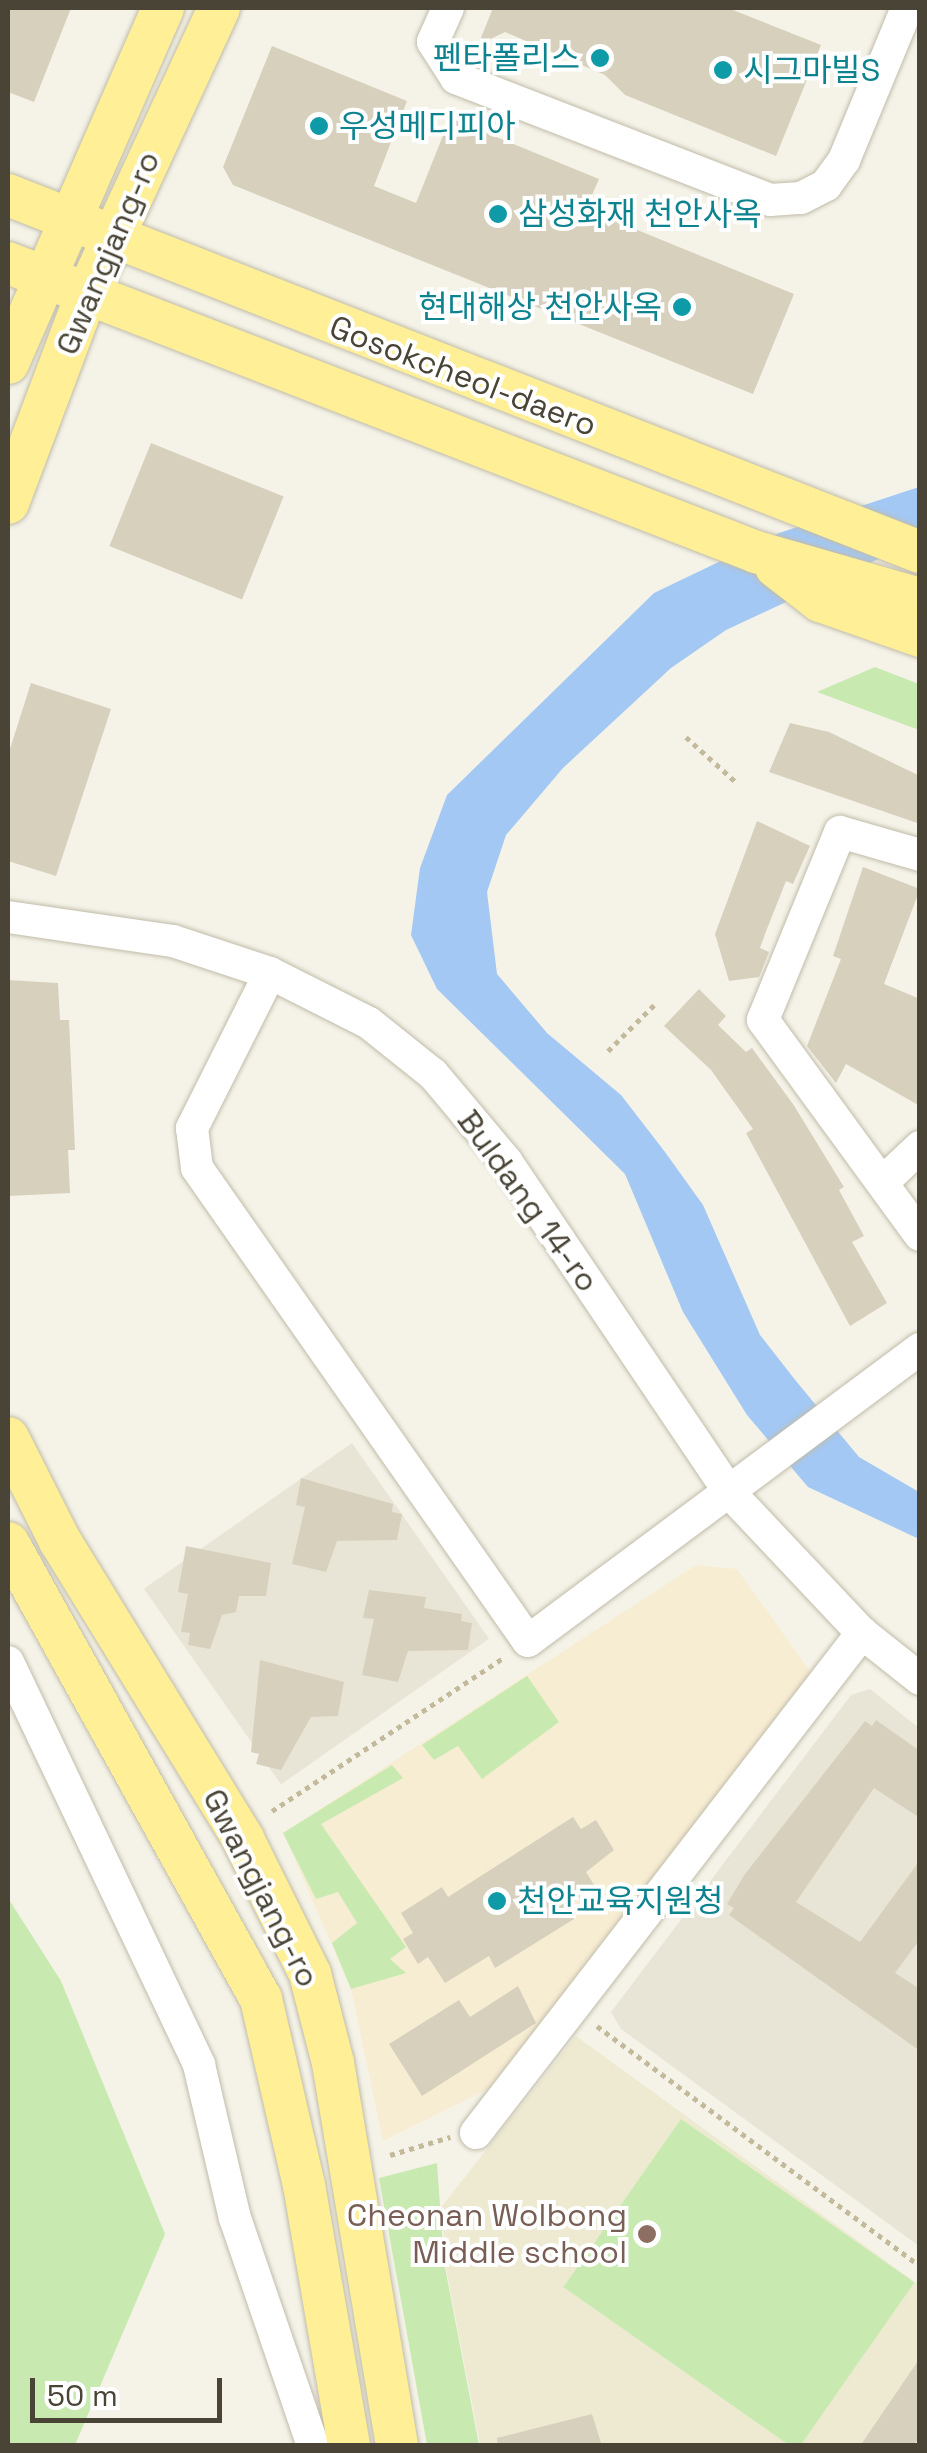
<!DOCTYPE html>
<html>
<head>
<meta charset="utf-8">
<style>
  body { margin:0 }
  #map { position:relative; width:927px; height:2453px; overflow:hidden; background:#f5f3e8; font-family:"Space Grotesk","Noto Sans KR",sans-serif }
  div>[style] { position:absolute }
  .residential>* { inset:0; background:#e9e5d6; transform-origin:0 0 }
  .commercial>* { inset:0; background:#f7edd3 }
  .education>* { inset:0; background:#eeead2 }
  .green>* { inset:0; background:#c8eab0; transform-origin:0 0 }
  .water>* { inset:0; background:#a3c8f3 }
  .building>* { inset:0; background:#d7d0bd; transform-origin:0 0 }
  .path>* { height:5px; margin-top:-2.5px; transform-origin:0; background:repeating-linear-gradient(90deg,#c3ba9b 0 5px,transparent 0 10px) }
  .roads { filter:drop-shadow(0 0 2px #c1bcaa) drop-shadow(0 0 2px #c1bcaa) }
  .minor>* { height:32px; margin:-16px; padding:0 16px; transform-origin:16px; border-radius:16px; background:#fff }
  .major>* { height:42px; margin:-21px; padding:0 21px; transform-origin:21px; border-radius:21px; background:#ffef97 }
  .dots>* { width:28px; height:28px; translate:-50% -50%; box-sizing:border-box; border:5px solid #fff; border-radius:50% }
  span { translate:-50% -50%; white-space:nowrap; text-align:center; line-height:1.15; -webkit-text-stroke:8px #fff; paint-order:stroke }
  .culture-label { font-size:32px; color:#0d838f }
  .right { translate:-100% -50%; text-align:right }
  .left { translate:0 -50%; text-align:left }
  .street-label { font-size:32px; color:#494436 }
  .education-label { font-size:32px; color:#785e54 }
  .frame { position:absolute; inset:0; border:10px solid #494436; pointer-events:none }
  .scale { position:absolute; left:30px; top:2378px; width:192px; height:45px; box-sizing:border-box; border:5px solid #494436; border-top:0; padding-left:12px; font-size:30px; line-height:35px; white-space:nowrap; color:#494436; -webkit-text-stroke:8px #fff; paint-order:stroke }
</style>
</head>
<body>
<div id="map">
  <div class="residential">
    <i style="left:352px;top:1443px;width:239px;height:254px;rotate:55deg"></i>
    <i style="clip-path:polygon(870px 1689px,919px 1728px,919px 2246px,621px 2029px,611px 2012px,851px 1695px)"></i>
  </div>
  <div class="commercial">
    <i style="clip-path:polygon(696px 1565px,737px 1569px,812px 1674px,492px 2087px,383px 2141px,351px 1989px,283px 1833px)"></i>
  </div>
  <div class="education">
    <i style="clip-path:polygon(576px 2036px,919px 2285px,919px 2445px,480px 2445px,445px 2263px,442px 2206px)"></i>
  </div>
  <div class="green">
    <i style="clip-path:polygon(875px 667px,919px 684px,919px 730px,817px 692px)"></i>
    <i style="clip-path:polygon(527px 1676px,559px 1722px,482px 1779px,458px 1746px,434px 1760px,422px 1745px)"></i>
    <i style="clip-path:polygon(392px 1765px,403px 1778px,321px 1824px,406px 1947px,390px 1959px,406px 1973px,351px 1989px,332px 1943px,357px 1923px,338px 1892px,316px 1899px,283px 1833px)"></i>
    <i style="clip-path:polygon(8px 1898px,61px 1981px,165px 2234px,75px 2445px,8px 2445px)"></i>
    <i style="left:681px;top:2119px;width:285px;height:205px;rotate:35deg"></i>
    <i style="clip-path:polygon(437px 2163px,444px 2262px,479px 2445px,427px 2445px,379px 2178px)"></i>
  </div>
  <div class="water">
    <i style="clip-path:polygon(919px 487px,919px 540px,726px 630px,671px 668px,563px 768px,506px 835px,487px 892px,497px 974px,547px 1033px,621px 1095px,665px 1152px,703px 1205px,760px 1335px,796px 1381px,859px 1457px,919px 1492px,919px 1539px,808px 1487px,747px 1415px,683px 1312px,625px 1174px,437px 989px,411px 935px,420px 868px,447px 795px,654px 593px,779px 533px)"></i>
  </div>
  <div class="building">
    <i style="clip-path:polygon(8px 8px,71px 8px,34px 102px,8px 92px)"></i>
    <i style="clip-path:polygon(493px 8px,728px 8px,821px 45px,776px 156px,625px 95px,605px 75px,505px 32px,478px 45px)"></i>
    <i style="clip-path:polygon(272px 46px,407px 101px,374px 186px,416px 203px,450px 118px,599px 179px,586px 209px,794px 294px,753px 394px,233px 185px,223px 167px)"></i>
    <i style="left:151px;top:443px;width:143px;height:111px;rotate:22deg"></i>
    <i style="clip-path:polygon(31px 683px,111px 709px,56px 876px,8px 861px,8px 755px)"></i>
    <i style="clip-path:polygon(790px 723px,829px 732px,920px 776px,920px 824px,769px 772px)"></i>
    <i style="clip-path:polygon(757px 821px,810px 846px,793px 884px,786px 881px,765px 934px,760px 948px,769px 952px,759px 977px,729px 981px,715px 934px)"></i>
    <i style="clip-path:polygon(863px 867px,920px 889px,884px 984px,920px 999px,920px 1106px,846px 1064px,836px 1083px,807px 1046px,841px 959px,833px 956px)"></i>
    <i style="clip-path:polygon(8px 980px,58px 983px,60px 1020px,69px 1020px,75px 1150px,68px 1150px,70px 1193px,8px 1196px)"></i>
    <i style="clip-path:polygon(699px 989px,726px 1016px,718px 1025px,746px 1052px,752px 1048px,793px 1104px,844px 1187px,839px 1190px,864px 1236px,852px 1242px,887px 1303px,850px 1326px,746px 1133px,753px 1129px,711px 1070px,664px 1026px)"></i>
    <i style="clip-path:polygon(301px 1478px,393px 1504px,392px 1512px,402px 1514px,397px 1540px,337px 1541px,326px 1572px,292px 1564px,305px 1507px,296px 1505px)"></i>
    <i style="clip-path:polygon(186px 1546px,271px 1563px,266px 1596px,239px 1596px,236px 1612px,222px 1615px,210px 1649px,188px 1645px,190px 1633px,181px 1632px,188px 1594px,178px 1592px)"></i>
    <i style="clip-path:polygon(369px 1590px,426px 1597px,424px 1608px,462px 1614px,461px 1621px,472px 1623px,468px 1650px,408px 1651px,398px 1682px,362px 1675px,374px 1619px,363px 1618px)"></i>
    <i style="clip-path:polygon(260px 1660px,344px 1682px,338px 1716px,311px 1717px,281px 1770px,256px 1764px,259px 1754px,251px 1752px)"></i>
    <i style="clip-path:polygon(876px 1720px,920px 1751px,920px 1818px,874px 1788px,796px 1902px,860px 1942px,920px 1860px,920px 1939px,895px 1973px,920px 1989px,920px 2051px,729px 1915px,734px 1908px,727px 1904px,745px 1874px,865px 1721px,872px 1726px)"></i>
    <i style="clip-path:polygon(573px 1817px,581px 1829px,596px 1820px,614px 1850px,586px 1872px,596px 1888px,566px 1906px,574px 1919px,495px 1968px,489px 1956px,445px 1983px,428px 1957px,418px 1964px,403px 1939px,413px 1933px,401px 1913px,442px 1887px,448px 1897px)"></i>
    <i style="clip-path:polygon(518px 1986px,536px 2023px,422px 2096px,389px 2044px,459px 2000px,470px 2017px)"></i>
    <i style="clip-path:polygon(920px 2358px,920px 2436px,913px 2446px,860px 2446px)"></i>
    <i style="clip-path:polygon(592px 2414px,602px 2446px,498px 2446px,497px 2438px)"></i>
  </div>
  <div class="path">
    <i style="left:686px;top:737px;width:70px;rotate:42.1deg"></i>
    <i style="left:608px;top:1051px;width:69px;rotate:-45deg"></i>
    <i style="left:272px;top:1811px;width:279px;rotate:-33.5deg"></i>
    <i style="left:597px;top:2026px;width:402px;rotate:36.6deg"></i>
    <i style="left:390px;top:2155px;width:63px;rotate:-16.7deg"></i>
  </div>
  <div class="roads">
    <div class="minor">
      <i style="left:448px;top:8px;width:37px;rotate:114deg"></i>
      <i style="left:433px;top:42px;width:43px;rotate:57.4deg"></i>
      <i style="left:456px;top:78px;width:337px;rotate:21.2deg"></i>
      <i style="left:770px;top:200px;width:31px;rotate:-4deg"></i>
      <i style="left:801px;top:198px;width:28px;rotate:-27deg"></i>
      <i style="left:826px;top:185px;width:31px;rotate:-54deg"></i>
      <i style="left:844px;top:160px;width:162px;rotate:-67.5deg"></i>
      <i style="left:920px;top:855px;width:83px;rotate:-164deg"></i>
      <i style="left:840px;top:832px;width:203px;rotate:112.3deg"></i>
      <i style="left:763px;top:1020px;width:266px;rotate:53.9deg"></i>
      <i style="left:8px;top:917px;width:167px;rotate:8.3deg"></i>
      <i style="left:173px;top:941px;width:102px;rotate:18.3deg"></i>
      <i style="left:270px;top:973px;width:111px;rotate:26.8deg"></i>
      <i style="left:369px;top:1023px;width:82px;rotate:38.6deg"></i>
      <i style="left:433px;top:1074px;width:114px;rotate:50deg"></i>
      <i style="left:506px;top:1161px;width:400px;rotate:56deg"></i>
      <i style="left:730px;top:1493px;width:192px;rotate:46.7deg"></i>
      <i style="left:862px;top:1633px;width:74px;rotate:38.4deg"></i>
      <i style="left:270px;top:973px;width:174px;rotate:116.7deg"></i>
      <i style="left:192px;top:1128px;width:40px;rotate:82.9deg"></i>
      <i style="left:197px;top:1168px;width:577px;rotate:55.02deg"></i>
      <i style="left:528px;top:1641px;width:489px;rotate:-36.7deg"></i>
      <i style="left:885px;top:1180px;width:48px;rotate:-43.3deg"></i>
      <i style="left:8px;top:1662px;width:446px;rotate:64.6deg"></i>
      <i style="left:199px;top:2065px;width:157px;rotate:76.8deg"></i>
      <i style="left:235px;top:2218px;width:241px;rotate:71.1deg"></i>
      <i style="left:476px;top:2133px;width:632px;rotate:-52.33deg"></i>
    </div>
    <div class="major">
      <i style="left:8px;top:195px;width:979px;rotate:21.38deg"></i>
      <i style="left:8px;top:263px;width:802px;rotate:21.12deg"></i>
      <i style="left:756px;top:552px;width:171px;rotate:16deg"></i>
      <i style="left:8px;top:363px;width:387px;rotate:-66.4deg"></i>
      <i style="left:8px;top:503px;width:221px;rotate:-69.4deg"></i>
      <i style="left:86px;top:296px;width:317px;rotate:-65.2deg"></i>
      <i style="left:776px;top:567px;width:56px;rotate:37.7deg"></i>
      <i style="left:820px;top:601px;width:106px;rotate:19.3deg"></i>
      <i style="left:8px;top:1438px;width:115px;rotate:63.2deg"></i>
      <i style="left:60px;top:1541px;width:350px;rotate:58.4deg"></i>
      <i style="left:243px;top:1839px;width:151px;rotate:63.6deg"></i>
      <i style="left:310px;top:1974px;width:92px;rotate:75.5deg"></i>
      <i style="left:333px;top:2063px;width:388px;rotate:80.5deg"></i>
      <i style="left:8px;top:1543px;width:521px;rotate:60.98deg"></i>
      <i style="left:261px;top:1999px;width:191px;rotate:77deg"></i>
      <i style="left:304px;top:2185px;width:265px;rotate:80.2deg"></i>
    </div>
  </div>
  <div class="dots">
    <i style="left:600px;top:58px;background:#0f9aa8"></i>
    <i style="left:723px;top:70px;background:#0f9aa8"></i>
    <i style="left:319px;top:126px;background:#0f9aa8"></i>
    <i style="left:498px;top:214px;background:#0f9aa8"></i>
    <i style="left:682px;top:307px;background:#0f9aa8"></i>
    <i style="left:497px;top:1901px;background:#0f9aa8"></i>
    <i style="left:647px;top:2234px;background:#8d6e63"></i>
  </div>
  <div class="culture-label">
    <span class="right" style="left:580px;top:58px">펜타폴리스</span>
    <span class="left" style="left:743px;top:70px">시그마빌S</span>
    <span class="left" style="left:339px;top:126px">우성메디피아</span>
    <span class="left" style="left:518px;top:214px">삼성화재 천안사옥</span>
    <span class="right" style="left:662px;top:307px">현대해상 천안사옥</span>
    <span class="left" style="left:517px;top:1901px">천안교육지원청</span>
  </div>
  <div class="street-label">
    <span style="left:108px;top:253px;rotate:-67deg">Gwangjang-ro</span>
    <span style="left:463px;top:376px;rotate:21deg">Gosokcheol-daero</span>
    <span style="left:528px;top:1201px;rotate:54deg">Buldang 14-ro</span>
    <span style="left:261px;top:1888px;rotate:63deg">Gwangjang-ro</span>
  </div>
  <div class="education-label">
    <span class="right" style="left:627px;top:2234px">Cheonan Wolbong<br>Middle school</span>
  </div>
  <div class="frame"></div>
  <div class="scale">50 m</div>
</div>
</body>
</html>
